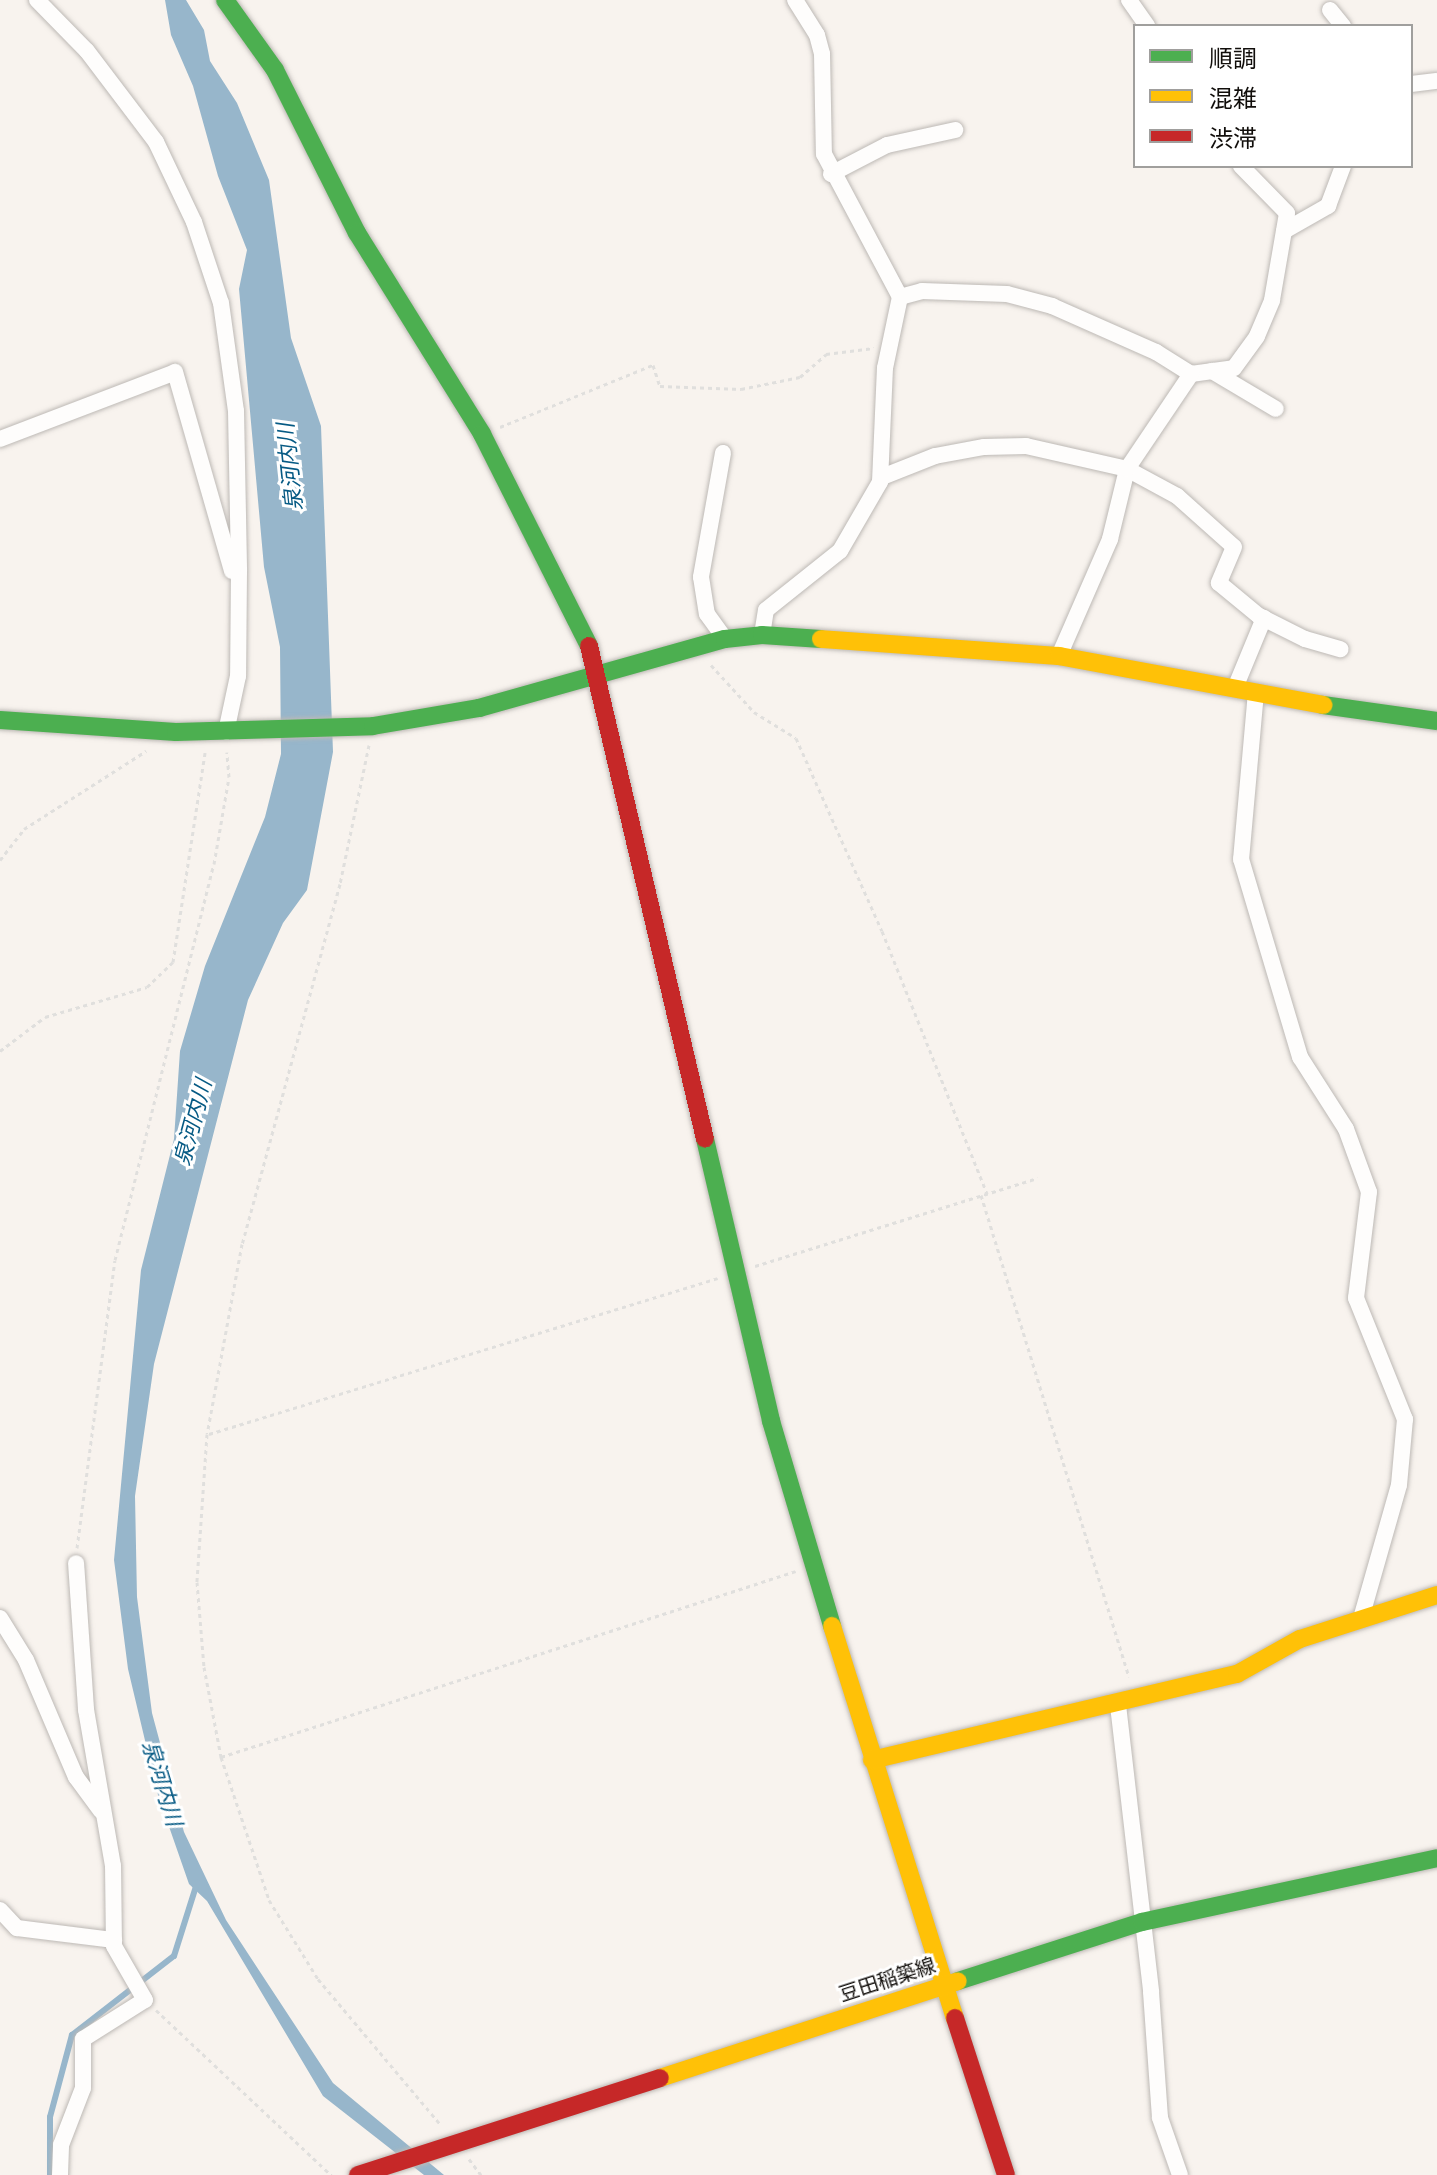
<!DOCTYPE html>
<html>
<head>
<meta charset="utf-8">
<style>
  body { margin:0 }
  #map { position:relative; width:1437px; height:2175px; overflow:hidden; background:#f8f3ee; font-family:Barlow,"Noto Sans JP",sans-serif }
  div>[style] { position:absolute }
  .water>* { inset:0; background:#97b6cb }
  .stream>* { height:6px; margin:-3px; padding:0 3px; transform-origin:3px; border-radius:3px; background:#97b6cb }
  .path>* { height:3px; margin-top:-1.5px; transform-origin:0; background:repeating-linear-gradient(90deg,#e0dfdd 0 4px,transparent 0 8px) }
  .roads { filter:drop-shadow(0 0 2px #bdb9b5) drop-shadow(0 0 2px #bdb9b5) }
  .street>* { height:16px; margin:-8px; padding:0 8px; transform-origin:8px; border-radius:8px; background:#fefdfc }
  .fast>* { height:18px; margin:-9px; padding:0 9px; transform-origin:9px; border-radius:9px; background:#4caf50 }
  .slow>* { height:18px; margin:-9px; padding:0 9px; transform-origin:9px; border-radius:9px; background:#ffc107 }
  .jam>* { height:18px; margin:-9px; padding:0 9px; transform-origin:9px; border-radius:9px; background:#c62828 }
  span { translate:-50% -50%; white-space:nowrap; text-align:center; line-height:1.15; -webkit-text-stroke:6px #fff; paint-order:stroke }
  .street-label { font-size:20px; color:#110e0b }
  .water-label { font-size:22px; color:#065a84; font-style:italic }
  .legend { position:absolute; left:1133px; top:24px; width:280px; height:144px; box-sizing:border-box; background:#fff; border:2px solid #a09f9d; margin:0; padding:10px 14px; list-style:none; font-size:24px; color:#110e0b }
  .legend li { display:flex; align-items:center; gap:16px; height:40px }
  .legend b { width:40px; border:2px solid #a09f9d }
</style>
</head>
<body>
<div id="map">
  <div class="water">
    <i style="clip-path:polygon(165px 0,186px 0,204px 30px,210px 61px,237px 103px,269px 180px,291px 338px,321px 426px,333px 752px,307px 890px,283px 923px,248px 1000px,154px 1364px,135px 1496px,137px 1597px,152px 1713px,184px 1832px,226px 1920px,333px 2083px,444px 2175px,424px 2175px,323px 2096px,207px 1901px,189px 1884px,158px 1795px,128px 1669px,114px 1560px,141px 1270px,174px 1139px,180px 1051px,205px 966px,265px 817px,281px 754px,280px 647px,264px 567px,239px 289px,247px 250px,218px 176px,193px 86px,171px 35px)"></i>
  </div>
  <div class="stream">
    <i style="left:50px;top:2175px;width:58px;rotate:-90deg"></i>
    <i style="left:50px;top:2117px;width:85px;rotate:-75deg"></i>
    <i style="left:72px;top:2035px;width:129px;rotate:-37.8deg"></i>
    <i style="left:174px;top:1956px;width:77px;rotate:-72.5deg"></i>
  </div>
  <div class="path">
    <i style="left:500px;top:427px;width:165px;rotate:-22.1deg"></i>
    <i style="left:653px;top:365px;width:22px;rotate:72deg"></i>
    <i style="left:660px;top:386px;width:81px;rotate:2.1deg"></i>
    <i style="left:741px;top:389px;width:60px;rotate:-11.5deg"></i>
    <i style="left:800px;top:377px;width:35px;rotate:-41deg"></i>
    <i style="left:826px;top:354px;width:48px;rotate:-7.1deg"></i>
    <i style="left:711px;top:665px;width:64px;rotate:47.5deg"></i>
    <i style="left:754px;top:712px;width:49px;rotate:31.8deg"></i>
    <i style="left:796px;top:738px;width:211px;rotate:66deg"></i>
    <i style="left:882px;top:931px;width:283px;rotate:68.2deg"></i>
    <i style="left:369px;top:745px;width:142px;rotate:101.8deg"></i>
    <i style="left:340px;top:884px;width:373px;rotate:105.2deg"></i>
    <i style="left:242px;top:1244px;width:193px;rotate:100.4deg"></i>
    <i style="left:207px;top:1434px;width:148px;rotate:93.9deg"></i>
    <i style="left:197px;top:1582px;width:85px;rotate:85.3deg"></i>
    <i style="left:204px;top:1667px;width:92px;rotate:79.3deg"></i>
    <i style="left:221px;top:1757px;width:151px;rotate:71.4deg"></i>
    <i style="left:269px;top:1900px;width:93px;rotate:58.2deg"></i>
    <i style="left:318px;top:1979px;width:191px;rotate:49.9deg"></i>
    <i style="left:0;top:860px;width:39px;rotate:-52deg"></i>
    <i style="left:24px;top:829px;width:145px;rotate:-32.6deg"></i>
    <i style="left:0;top:1051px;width:56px;rotate:-37.1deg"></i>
    <i style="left:45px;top:1017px;width:106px;rotate:-16.4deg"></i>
    <i style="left:147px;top:987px;width:36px;rotate:-44deg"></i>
    <i style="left:173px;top:962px;width:212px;rotate:-81.3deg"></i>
    <i style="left:981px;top:1195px;width:504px;rotate:72.93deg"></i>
    <i style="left:755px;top:1266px;width:296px;rotate:-17.3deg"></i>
    <i style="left:209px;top:1434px;width:532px;rotate:-17.04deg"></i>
    <i style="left:77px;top:1548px;width:290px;rotate:-82.5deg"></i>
    <i style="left:115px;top:1260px;width:408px;rotate:-76deg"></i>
    <i style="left:214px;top:864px;width:88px;rotate:-80.2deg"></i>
    <i style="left:229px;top:777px;width:25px;rotate:-95deg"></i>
    <i style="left:221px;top:1757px;width:604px;rotate:-17.93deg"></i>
    <i style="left:156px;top:2010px;width:241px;rotate:43.3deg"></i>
    <i style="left:469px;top:2159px;width:20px;rotate:53deg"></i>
  </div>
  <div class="roads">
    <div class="street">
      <i style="left:37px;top:0;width:71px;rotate:45.6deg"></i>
      <i style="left:87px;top:51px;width:114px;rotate:52.8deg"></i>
      <i style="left:156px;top:142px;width:89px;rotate:64.6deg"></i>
      <i style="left:194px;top:222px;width:85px;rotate:71.6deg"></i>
      <i style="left:221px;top:303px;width:109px;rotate:82.1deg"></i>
      <i style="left:236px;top:411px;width:160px;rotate:88.9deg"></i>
      <i style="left:239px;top:571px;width:105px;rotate:90.5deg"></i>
      <i style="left:238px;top:676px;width:57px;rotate:102.1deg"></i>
      <i style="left:795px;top:0;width:41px;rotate:57.8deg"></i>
      <i style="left:817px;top:35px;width:20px;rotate:75deg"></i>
      <i style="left:822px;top:54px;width:100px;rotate:88.9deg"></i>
      <i style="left:824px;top:154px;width:162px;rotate:62deg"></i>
      <i style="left:1129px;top:0;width:32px;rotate:55deg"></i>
      <i style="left:1330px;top:10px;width:21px;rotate:51deg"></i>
      <i style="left:1411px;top:84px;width:26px;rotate:-7deg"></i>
      <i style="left:831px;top:174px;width:63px;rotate:-27.4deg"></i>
      <i style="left:887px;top:145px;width:70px;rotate:-12.4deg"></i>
      <i style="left:1284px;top:231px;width:51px;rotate:-29.6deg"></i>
      <i style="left:1328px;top:206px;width:43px;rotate:-69.4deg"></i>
      <i style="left:1212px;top:371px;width:74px;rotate:30.7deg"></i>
      <i style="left:0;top:439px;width:187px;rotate:-20.9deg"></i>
      <i style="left:175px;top:372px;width:207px;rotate:74deg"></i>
      <i style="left:723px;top:453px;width:126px;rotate:100.1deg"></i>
      <i style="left:701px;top:577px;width:37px;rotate:81deg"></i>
      <i style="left:707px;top:614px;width:31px;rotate:54deg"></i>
      <i style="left:882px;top:477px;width:57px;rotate:-21.6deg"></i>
      <i style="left:935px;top:456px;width:50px;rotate:-10.4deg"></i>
      <i style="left:984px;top:447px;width:42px;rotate:-1.4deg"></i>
      <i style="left:1026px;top:446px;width:104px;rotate:12.8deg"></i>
      <i style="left:1127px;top:469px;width:57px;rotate:28.4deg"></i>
      <i style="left:1177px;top:496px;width:76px;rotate:41.8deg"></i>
      <i style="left:1234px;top:547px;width:39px;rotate:113deg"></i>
      <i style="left:1219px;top:583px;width:52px;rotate:39.5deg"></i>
      <i style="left:1259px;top:616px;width:51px;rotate:26.6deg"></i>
      <i style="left:1305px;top:639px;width:37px;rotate:16deg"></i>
      <i style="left:762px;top:635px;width:25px;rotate:-81deg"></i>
      <i style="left:766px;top:610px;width:95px;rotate:-38.6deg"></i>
      <i style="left:840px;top:551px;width:80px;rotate:-59.9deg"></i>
      <i style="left:880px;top:482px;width:114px;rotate:-87.5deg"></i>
      <i style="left:885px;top:368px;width:73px;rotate:-78.1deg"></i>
      <i style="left:900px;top:297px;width:23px;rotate:-15deg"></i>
      <i style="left:922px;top:291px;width:85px;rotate:2deg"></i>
      <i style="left:1007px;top:294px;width:47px;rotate:14.9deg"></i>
      <i style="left:1052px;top:306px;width:114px;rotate:23.9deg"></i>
      <i style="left:1156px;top:352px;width:41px;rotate:32.2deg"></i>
      <i style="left:1191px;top:374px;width:43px;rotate:-7.9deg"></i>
      <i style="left:1234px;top:368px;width:39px;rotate:-54deg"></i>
      <i style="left:1257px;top:336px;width:39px;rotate:-67deg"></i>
      <i style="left:1272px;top:300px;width:88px;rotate:-80.2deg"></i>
      <i style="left:1287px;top:213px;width:66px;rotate:-134.4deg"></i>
      <i style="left:1059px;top:656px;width:128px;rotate:-66.4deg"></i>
      <i style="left:1110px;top:539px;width:72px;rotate:-76.3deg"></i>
      <i style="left:1127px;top:469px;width:115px;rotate:-56deg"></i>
      <i style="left:1235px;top:688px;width:76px;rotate:-67.5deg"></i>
      <i style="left:1256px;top:692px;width:168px;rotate:95.1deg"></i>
      <i style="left:1241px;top:859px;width:207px;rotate:73.4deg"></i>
      <i style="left:1300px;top:1057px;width:85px;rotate:57.4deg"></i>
      <i style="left:1346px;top:1129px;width:67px;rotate:69.9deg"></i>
      <i style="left:1369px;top:1192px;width:107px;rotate:97deg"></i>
      <i style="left:1356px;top:1298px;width:131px;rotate:68deg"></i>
      <i style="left:1405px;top:1419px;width:66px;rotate:95.2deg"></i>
      <i style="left:1399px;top:1485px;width:135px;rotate:105.9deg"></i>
      <i style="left:0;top:1618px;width:49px;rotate:58.2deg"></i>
      <i style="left:26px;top:1660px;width:127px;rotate:66.9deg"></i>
      <i style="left:76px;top:1777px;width:42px;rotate:53.7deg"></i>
      <i style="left:1118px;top:1705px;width:289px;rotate:83.4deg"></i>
      <i style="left:1151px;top:1992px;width:126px;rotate:85.9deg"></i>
      <i style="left:1160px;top:2118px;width:60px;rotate:70.7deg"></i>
      <i style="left:0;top:1910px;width:25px;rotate:47deg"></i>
      <i style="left:17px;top:1928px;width:98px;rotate:7.1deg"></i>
      <i style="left:60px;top:2175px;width:30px;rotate:-88deg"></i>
      <i style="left:61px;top:2145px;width:61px;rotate:-68.9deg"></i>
      <i style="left:83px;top:2088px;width:49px;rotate:-90deg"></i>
      <i style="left:83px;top:2039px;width:73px;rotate:-32.2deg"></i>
      <i style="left:145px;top:2000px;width:62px;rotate:-119.9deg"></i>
      <i style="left:114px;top:1946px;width:80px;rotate:-90.7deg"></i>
      <i style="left:113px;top:1866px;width:159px;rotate:-99.8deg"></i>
      <i style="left:86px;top:1709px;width:146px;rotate:-93.9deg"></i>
    </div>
    <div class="fast">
      <i style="left:225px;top:0;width:86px;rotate:54.5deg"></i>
      <i style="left:275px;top:70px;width:182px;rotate:63.3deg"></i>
      <i style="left:357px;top:233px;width:237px;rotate:58.1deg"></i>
      <i style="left:482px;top:434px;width:237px;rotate:63.2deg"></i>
      <i style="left:1323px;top:705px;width:115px;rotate:8deg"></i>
      <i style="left:0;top:720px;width:176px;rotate:3.9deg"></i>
      <i style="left:176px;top:732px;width:197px;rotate:-1.7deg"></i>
      <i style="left:373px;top:726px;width:108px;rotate:-9.6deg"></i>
      <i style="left:479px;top:708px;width:255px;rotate:-15.7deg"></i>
      <i style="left:725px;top:639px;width:37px;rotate:-6deg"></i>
      <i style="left:762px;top:635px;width:59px;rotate:3.9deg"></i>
      <i style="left:705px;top:1139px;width:290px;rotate:76.8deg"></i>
      <i style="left:771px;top:1421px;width:214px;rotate:73.4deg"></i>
      <i style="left:958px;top:1981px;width:193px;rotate:-17.8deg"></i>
      <i style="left:1142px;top:1922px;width:302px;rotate:-12.2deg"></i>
    </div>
    <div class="slow">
      <i style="left:821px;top:639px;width:239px;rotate:4.1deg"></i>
      <i style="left:1059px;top:656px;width:269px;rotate:10.5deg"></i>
      <i style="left:832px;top:1626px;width:411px;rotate:72.6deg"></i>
      <i style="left:872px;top:1760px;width:375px;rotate:-13.3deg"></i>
      <i style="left:1237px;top:1674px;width:72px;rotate:-29.1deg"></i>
      <i style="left:1300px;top:1639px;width:144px;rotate:-17.8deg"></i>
      <i style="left:660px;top:2078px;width:313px;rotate:-18deg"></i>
    </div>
    <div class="jam">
      <i style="left:589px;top:646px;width:506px;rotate:76.76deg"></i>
      <i style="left:955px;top:2018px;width:165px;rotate:72deg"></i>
      <i style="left:358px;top:2175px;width:317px;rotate:-17.8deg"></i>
    </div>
  </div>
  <div class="street-label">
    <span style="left:887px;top:1979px;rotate:-18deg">豆田稲築線</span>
  </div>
  <div class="water-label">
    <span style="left:289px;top:467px;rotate:-96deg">泉河内川</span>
    <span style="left:192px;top:1122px;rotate:-75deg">泉河内川</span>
    <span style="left:163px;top:1783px;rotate:73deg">泉河内川</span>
  </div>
  <ul class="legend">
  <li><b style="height:10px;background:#4caf50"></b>順調</li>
  <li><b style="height:10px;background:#ffc107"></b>混雑</li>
  <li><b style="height:10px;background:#c62828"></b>渋滞</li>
  </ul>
</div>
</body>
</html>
